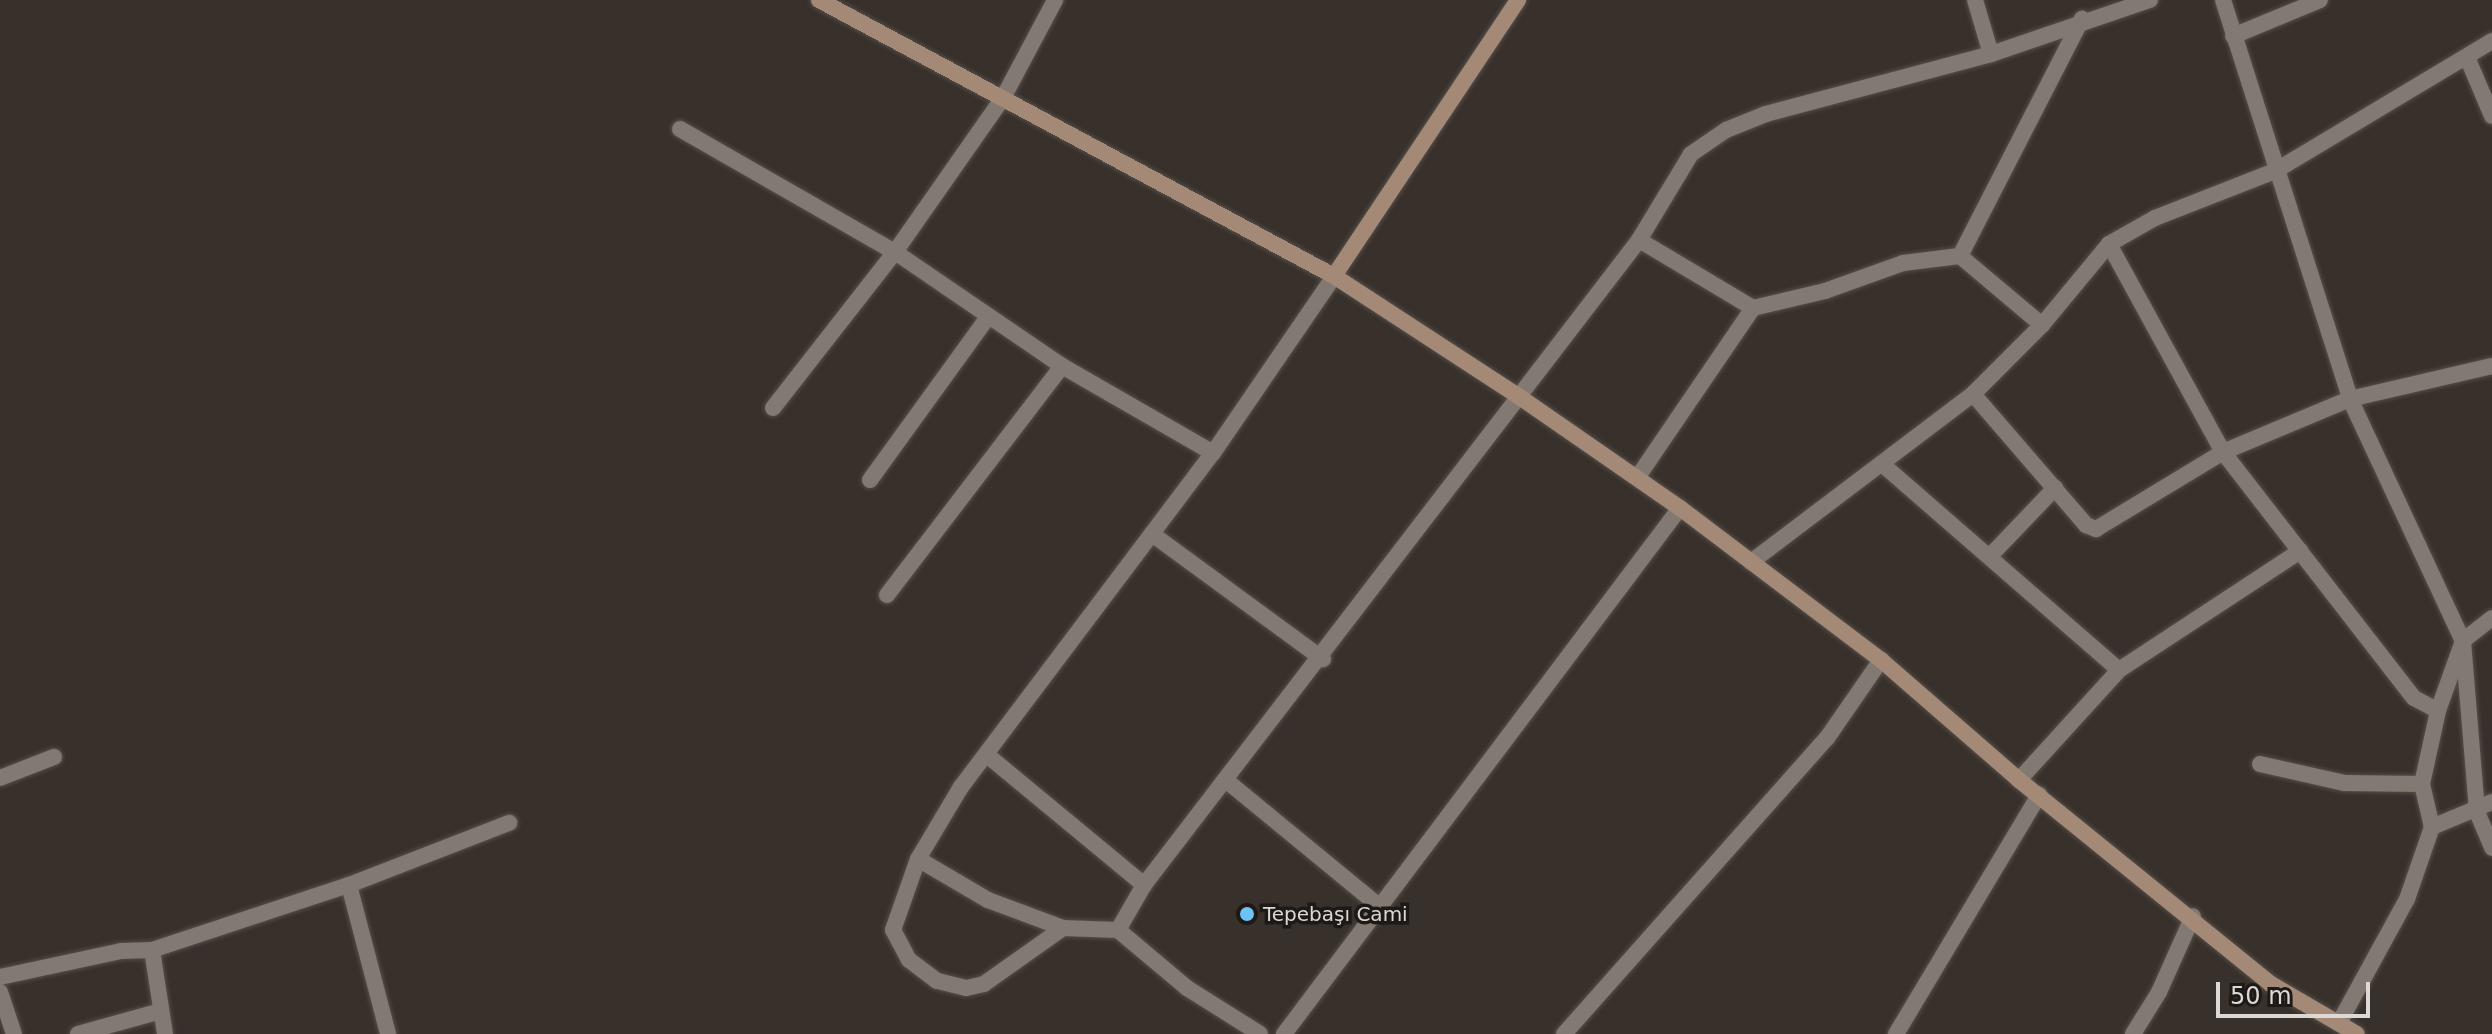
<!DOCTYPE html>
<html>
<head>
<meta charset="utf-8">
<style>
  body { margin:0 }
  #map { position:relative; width:2492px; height:1034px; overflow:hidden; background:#38302b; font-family:"DejaVu Sans",sans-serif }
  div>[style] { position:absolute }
  .roads { filter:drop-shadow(0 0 2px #544e49) drop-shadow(0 0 2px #544e49) }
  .street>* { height:16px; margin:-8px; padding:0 8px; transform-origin:8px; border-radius:8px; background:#827973 }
  .secondary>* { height:16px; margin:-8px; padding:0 8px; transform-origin:8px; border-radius:8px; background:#a38976 }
  .dots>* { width:22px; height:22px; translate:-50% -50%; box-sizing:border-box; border:4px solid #1d1917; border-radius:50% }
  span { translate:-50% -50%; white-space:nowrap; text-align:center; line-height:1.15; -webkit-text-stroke:7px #1d1917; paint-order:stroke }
  .poi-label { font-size:20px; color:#ddd8d4 }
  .left { translate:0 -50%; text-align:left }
  .scale { position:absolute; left:2216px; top:982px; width:154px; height:36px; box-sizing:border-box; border:4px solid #ddd8d4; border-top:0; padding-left:10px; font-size:24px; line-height:28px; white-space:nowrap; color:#ddd8d4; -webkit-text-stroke:6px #1d1917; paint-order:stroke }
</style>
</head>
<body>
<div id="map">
  <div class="roads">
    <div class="street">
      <i style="left:1975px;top:0;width:56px;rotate:73.5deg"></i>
      <i style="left:2223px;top:0;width:419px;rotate:72.3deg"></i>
      <i style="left:2350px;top:399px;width:267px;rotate:65deg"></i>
      <i style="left:2463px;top:641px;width:74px;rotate:109.7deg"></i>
      <i style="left:2438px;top:711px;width:75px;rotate:102.4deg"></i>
      <i style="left:2422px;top:784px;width:44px;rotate:76.9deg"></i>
      <i style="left:2432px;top:827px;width:76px;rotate:109.1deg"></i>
      <i style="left:2407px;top:899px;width:141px;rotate:118.7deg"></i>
      <i style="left:2233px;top:36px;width:94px;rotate:-22.5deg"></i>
      <i style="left:2467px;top:57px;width:64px;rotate:67deg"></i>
      <i style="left:680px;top:129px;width:248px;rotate:29.8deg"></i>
      <i style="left:895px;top:252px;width:202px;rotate:34.3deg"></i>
      <i style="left:1062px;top:366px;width:174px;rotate:29.9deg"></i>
      <i style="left:1639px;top:240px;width:133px;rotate:30.8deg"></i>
      <i style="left:2109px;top:244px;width:237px;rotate:61.3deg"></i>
      <i style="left:2223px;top:452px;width:311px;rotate:52.2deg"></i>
      <i style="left:2414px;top:698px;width:27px;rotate:28deg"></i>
      <i style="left:1960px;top:256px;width:267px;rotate:-62.8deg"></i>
      <i style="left:1973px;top:394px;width:173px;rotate:49.2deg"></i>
      <i style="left:2086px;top:525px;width:11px;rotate:22deg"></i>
      <i style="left:2096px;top:529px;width:149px;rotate:-31.2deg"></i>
      <i style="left:2223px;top:452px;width:138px;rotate:-22.7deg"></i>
      <i style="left:2350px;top:399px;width:146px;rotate:-13.1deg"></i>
      <i style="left:773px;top:408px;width:198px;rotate:-52deg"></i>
      <i style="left:895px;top:252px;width:188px;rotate:-55deg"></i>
      <i style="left:1003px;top:98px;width:111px;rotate:-62deg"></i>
      <i style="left:1882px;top:464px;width:314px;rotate:41deg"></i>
      <i style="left:1637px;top:478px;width:206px;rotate:-55.7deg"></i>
      <i style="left:1753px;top:308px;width:74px;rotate:-13.3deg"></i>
      <i style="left:1825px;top:291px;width:83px;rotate:-19.7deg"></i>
      <i style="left:1903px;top:263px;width:57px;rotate:-7deg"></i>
      <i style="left:1960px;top:256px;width:107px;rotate:40.1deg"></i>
      <i style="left:870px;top:480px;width:201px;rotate:-54.1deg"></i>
      <i style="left:1152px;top:534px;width:212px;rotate:36.2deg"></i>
      <i style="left:1991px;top:555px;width:93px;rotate:-46.3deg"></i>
      <i style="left:1751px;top:562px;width:278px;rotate:-37.1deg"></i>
      <i style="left:1973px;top:394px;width:98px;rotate:-45deg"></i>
      <i style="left:2042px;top:325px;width:105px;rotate:-50.4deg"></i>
      <i style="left:2109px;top:244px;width:53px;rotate:-29.5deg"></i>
      <i style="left:2155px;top:218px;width:129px;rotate:-21.4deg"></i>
      <i style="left:2275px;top:171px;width:253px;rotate:-30.9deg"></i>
      <i style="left:887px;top:595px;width:288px;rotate:-52.6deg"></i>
      <i style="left:2492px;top:618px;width:37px;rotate:142deg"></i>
      <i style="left:2463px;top:641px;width:172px;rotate:85.3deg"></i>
      <i style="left:2477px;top:812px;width:39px;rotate:67deg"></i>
      <i style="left:987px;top:755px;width:204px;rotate:39.6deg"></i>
      <i style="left:2260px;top:764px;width:86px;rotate:12.7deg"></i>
      <i style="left:2344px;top:783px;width:78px;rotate:0.7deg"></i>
      <i style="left:0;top:778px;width:58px;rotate:-21.3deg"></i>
      <i style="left:2019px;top:780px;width:149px;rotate:-47.7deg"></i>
      <i style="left:2119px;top:670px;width:217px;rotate:-33.3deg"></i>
      <i style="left:1228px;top:782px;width:197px;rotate:39.4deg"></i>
      <i style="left:2432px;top:827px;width:65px;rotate:-22.6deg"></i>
      <i style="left:918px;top:859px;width:81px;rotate:30.4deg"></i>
      <i style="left:988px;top:900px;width:80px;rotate:20.5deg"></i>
      <i style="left:1063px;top:928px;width:55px;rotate:2.1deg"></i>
      <i style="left:349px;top:885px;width:154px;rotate:75.3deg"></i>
      <i style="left:1063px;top:928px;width:97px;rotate:144.7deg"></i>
      <i style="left:984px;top:984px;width:18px;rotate:167deg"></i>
      <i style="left:966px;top:988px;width:30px;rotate:-166deg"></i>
      <i style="left:937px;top:981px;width:35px;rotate:-143deg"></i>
      <i style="left:909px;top:960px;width:34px;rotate:-118deg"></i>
      <i style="left:893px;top:930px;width:75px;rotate:-70.6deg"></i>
      <i style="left:918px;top:859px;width:84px;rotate:-59.2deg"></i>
      <i style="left:961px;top:787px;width:418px;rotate:-53deg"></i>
      <i style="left:1213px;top:453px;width:214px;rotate:-55.6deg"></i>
      <i style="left:1118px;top:930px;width:52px;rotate:-60deg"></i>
      <i style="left:1144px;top:885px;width:813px;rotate:-52.5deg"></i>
      <i style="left:1639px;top:240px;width:100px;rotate:-58.8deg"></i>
      <i style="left:1691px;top:154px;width:42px;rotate:-34.4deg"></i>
      <i style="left:1726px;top:130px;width:43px;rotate:-21.8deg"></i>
      <i style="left:1766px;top:114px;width:233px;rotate:-14.9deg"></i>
      <i style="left:1991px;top:54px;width:168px;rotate:-18.8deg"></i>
      <i style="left:1118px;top:930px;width:90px;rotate:40deg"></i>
      <i style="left:1187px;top:988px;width:86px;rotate:32.2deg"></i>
      <i style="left:152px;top:950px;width:85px;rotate:81.2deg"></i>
      <i style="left:0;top:977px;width:124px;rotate:-12.1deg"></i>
      <i style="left:121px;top:951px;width:31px;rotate:-2deg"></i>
      <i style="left:152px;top:950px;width:207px;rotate:-18.3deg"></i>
      <i style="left:349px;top:885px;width:172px;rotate:-21.2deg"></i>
      <i style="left:0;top:992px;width:44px;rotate:71.6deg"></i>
      <i style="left:78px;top:1034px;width:86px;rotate:-15.5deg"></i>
      <i style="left:1284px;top:1034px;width:658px;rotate:-53.03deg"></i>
      <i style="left:1564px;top:1034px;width:396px;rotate:-48.4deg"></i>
      <i style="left:1827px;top:738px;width:95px;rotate:-55.3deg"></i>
      <i style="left:1896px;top:1034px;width:279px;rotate:-59.1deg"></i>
      <i style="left:2133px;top:1034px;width:49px;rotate:-58.2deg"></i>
      <i style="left:2159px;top:992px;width:83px;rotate:-65.9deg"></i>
    </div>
    <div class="secondary">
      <i style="left:819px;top:0;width:584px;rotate:28.19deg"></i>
      <i style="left:1334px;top:276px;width:223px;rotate:33.1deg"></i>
      <i style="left:1521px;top:398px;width:193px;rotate:34.7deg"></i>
      <i style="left:1680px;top:508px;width:252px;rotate:37.1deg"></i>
      <i style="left:1881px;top:660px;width:183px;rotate:41deg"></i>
      <i style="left:2019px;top:780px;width:324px;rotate:39deg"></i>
      <i style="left:2271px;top:984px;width:99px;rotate:30.2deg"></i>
      <i style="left:1334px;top:276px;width:332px;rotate:-56.3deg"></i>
    </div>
  </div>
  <div class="dots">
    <i style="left:1247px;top:914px;background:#6fc2f4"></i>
  </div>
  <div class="poi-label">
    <span class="left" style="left:1263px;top:914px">Tepebaşı Cami</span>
  </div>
  <div class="scale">50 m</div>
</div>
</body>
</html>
